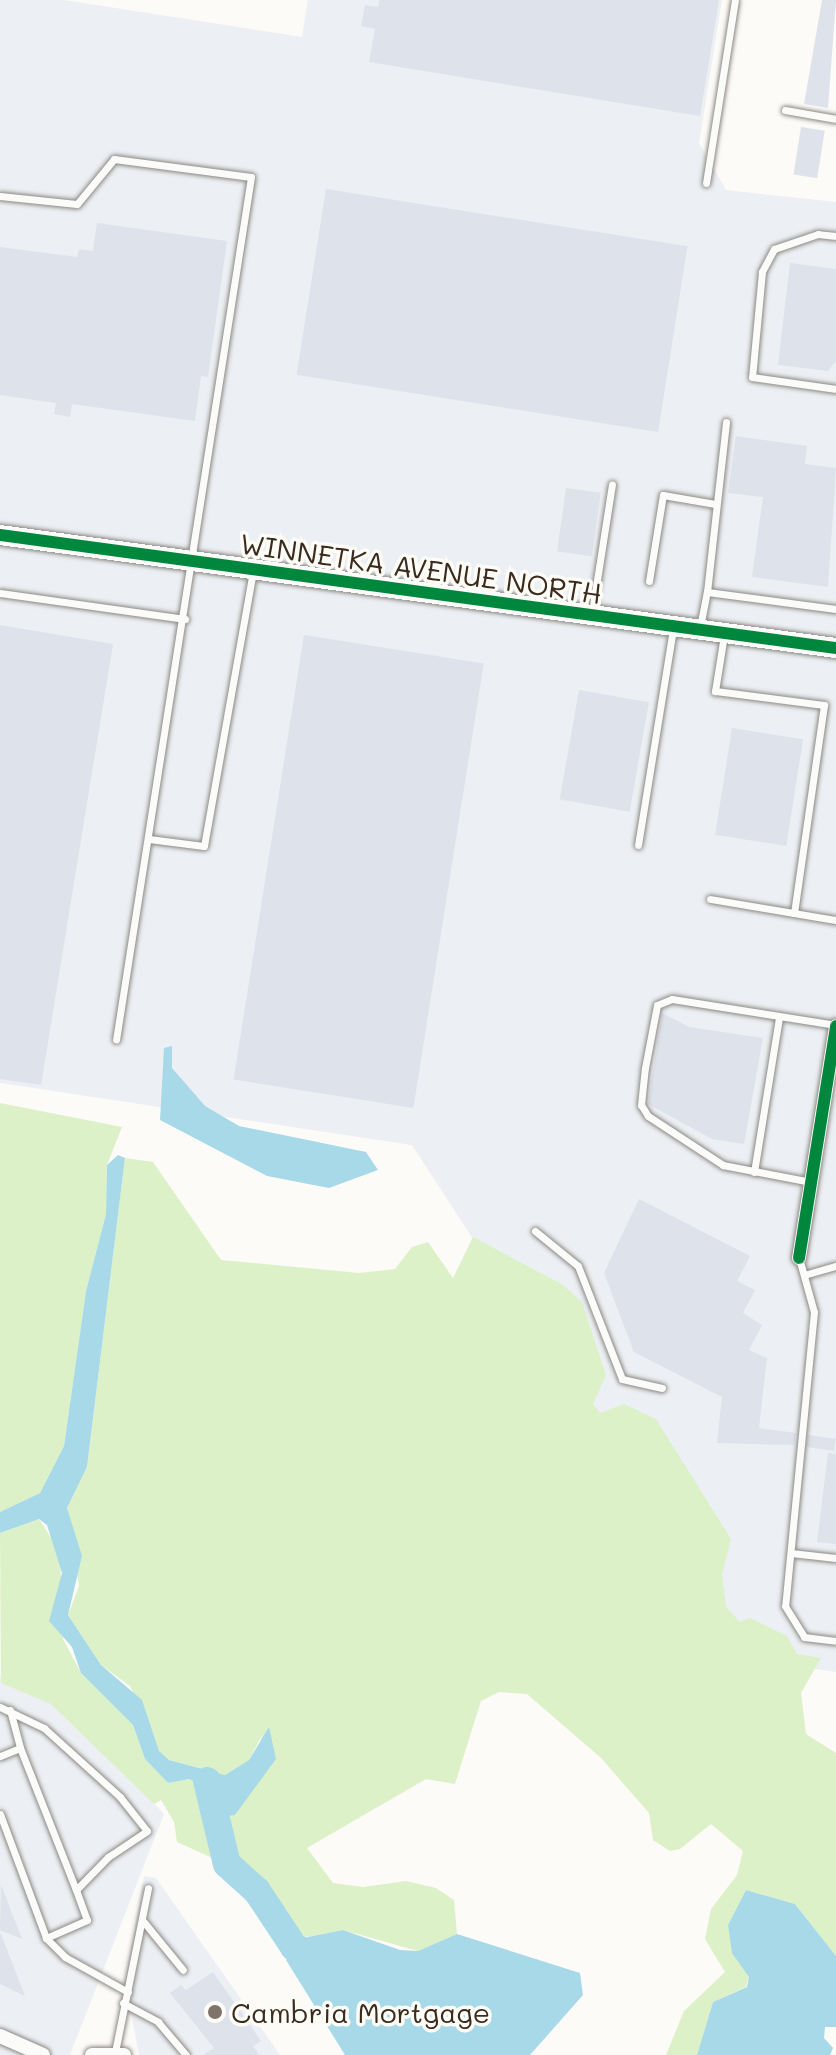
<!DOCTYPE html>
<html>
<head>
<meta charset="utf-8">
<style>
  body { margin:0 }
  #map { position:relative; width:836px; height:2055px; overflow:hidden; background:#fcfbf8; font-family:Mali,sans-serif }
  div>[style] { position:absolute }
  .built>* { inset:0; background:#eceff3 }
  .green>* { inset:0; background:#ddf1c9 }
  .water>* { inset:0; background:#a7d9e9 }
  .river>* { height:28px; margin:-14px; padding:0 14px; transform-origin:14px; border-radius:14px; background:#a7d9e9 }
  .building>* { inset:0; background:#dee2ea; transform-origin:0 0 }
  .roads { filter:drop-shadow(0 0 2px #8d8985) drop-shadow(0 0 2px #8d8985) }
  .lane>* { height:7px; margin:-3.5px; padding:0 3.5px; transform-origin:3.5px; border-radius:3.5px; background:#fbfbf9 }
  .street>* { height:14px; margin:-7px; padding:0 7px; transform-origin:7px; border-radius:7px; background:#fbfbf9 }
  .secondary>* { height:20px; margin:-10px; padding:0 10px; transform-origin:10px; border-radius:10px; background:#fbfbf9 }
  .cycleway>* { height:12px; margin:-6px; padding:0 6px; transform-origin:6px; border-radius:6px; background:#00873e }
  .dots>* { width:22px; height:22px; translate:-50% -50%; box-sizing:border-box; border:4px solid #fdfcf7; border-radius:50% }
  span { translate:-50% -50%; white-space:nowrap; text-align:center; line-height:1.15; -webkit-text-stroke:7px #fdfcf7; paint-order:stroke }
  .street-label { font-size:28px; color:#3b2a1e }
  .poi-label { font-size:28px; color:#3b2a1e }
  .left { translate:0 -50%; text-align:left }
</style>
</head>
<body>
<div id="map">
  <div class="built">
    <i style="clip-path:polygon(0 0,64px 0,302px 37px,308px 0,722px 0,699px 143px,726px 190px,836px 202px,836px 1672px,746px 1659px,412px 1145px,0 1083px)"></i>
    <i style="clip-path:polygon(0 1676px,45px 1689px,164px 1814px,70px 2055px,0 2055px)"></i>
    <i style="clip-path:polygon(144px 1876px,156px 1878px,280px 2055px,139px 2055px,125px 1982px)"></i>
  </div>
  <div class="green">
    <i style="clip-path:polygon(0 1103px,122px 1127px,107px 1165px,106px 1214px,86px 1291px,64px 1446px,40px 1493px,0 1512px)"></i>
    <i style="clip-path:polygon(125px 1158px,153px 1162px,221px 1260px,359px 1273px,395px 1269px,412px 1247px,428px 1242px,453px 1278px,473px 1237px,563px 1285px,582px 1302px,606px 1375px,593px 1404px,600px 1413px,624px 1404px,656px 1419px,731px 1539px,722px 1574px,726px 1607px,740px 1622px,750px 1618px,787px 1636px,797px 1654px,821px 1658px,801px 1693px,806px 1734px,836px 1753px,836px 1956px,795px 1904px,746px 1890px,728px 1925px,749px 1977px,746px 1987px,713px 2002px,697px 2055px,666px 2055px,684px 2011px,725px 1972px,705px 1939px,711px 1909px,737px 1875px,743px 1851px,711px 1824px,680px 1849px,670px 1851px,653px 1840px,649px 1813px,601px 1758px,527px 1694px,499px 1692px,481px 1701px,455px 1784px,426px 1779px,307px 1848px,333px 1883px,363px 1887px,406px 1881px,436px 1888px,454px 1900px,457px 1934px,418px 1951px,343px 1930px,308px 1937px,293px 1931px,288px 1912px,235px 1860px,220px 1815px,236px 1815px,262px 1735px,249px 1760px,225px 1775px,169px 1760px,159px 1752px,130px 1686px,101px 1665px,68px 1615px,79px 1586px,67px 1508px,87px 1467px)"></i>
    <i style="clip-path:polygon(39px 1519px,60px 1552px,63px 1639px,81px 1673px,133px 1725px,145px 1759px,168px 1783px,189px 1779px,203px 1786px,219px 1861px,177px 1842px,174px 1822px,161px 1800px,154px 1804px,51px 1704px,1px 1683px,0 1533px)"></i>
  </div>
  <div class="water">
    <i style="clip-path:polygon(172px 1046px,172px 1068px,205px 1106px,239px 1126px,366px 1152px,378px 1170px,329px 1188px,267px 1176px,160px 1120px,164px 1048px)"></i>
    <i style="clip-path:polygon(118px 1155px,125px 1158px,87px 1467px,67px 1508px,82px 1556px,68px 1615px,101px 1665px,142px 1700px,159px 1751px,169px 1760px,225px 1775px,249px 1760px,269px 1727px,276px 1759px,235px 1815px,206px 1818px,203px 1786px,189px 1779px,168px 1783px,145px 1759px,133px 1725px,81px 1673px,72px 1647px,49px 1621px,62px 1573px,47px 1525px,39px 1519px,0 1533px,0 1512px,40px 1493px,64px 1446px,86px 1291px,106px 1214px,107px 1165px)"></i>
    <i style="clip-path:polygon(746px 1890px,795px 1904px,836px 1956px,836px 2027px,825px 2027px,824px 2038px,833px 2048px,830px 2055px,697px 2055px,713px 2002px,747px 1987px,749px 1977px,732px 1953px,728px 1925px)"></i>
    <i style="clip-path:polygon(343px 1930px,400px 1950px,418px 1951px,457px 1934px,580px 1973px,583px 1995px,530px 2055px,345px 2055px,286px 1960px,308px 1937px)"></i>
  </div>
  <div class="river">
    <i style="left:207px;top:1781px;width:85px;rotate:76.5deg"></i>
    <i style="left:227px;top:1864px;width:40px;rotate:42deg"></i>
    <i style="left:257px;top:1891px;width:67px;rotate:56.5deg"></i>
    <i style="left:294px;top:1947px;width:39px;rotate:24deg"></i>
  </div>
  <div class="building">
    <i style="clip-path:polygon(379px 0,719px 0,700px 116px,369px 62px,375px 29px,361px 26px,365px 5px,378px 7px)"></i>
    <i style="clip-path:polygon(822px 0,836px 0,828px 108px,804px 104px)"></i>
    <i style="left:801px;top:127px;width:24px;height:48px;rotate:9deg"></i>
    <i style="left:326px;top:189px;width:366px;height:188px;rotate:9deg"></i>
    <i style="clip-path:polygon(97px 223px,227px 241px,208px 377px,201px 376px,195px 421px,72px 404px,70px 417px,54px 414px,56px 403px,0 395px,0 247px,77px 257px,79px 249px,93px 251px)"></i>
    <i style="clip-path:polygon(790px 263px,836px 269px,836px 361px,828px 371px,778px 365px)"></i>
    <i style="clip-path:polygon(736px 436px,807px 446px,805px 464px,836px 468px,828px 587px,752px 577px,763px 497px,728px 493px)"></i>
    <i style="left:566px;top:488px;width:35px;height:64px;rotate:8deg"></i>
    <i style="clip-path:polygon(0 625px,113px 644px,41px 1085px,0 1079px)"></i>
    <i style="left:304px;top:635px;width:182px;height:450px;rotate:9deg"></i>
    <i style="left:579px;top:690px;width:71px;height:111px;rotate:10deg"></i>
    <i style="left:732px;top:728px;width:72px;height:108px;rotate:9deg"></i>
    <i style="clip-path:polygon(662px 1013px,689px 1027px,763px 1038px,744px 1144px,712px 1139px,648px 1104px)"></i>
    <i style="clip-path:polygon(639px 1199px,750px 1256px,737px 1281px,755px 1290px,743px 1313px,762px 1325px,749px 1350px,767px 1358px,759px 1428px,796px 1433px,794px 1445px,717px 1443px,722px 1397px,634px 1352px,604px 1273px)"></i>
    <i style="left:808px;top:1435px;width:28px;height:12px;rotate:8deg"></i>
    <i style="clip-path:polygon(828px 1453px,836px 1454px,836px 1544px,817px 1542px)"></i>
    <i style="clip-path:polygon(1px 1884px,11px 1911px,22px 1939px,0 1930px)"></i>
    <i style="clip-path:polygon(0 1934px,1px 1934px,25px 1996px,0 1984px)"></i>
    <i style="clip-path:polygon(213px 1972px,261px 2041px,253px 2046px,259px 2055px,203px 2055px,214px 2048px,170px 1993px,181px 1985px,186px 1990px)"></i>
  </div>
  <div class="roads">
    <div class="lane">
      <i style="left:785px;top:110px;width:52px;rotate:10deg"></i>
      <i style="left:706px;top:183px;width:185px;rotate:-81deg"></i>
      <i style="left:0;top:196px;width:77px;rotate:5.9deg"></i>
      <i style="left:77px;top:204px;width:58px;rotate:-50.6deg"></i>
      <i style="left:114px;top:159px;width:138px;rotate:7.5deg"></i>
      <i style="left:251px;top:177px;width:873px;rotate:98.89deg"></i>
      <i style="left:836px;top:236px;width:18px;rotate:-174deg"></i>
      <i style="left:818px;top:234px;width:46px;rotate:161.2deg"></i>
      <i style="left:774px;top:249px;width:26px;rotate:118deg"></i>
      <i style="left:762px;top:272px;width:105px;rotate:95.4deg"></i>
      <i style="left:752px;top:377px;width:85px;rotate:8.1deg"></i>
      <i style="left:649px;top:581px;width:87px;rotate:-80.8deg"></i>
      <i style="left:663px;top:495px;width:53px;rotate:9.8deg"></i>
      <i style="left:707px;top:592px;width:171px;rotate:-83.6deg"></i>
      <i style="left:0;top:593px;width:187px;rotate:8deg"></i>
      <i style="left:592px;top:612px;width:129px;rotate:-81.1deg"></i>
      <i style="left:700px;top:627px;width:36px;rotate:-79deg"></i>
      <i style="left:707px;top:592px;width:130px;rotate:7.5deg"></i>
      <i style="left:724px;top:635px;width:57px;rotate:99.1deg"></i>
      <i style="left:715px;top:691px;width:110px;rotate:7.3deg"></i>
      <i style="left:824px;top:705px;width:210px;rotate:98.2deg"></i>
      <i style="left:149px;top:839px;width:55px;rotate:7.3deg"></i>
      <i style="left:204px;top:846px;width:278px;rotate:-79.9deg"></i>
      <i style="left:638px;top:845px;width:220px;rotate:-80.8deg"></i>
      <i style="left:710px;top:899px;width:128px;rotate:9.5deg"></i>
      <i style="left:754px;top:1172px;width:157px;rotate:-80.8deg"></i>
      <i style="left:811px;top:1182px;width:90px;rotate:-169.1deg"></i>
      <i style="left:723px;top:1165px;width:90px;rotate:-146.8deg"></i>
      <i style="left:648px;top:1116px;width:13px;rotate:-122deg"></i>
      <i style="left:641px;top:1105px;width:37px;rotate:-84deg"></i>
      <i style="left:645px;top:1068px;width:64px;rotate:-79.2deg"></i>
      <i style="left:657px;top:1005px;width:16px;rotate:-22deg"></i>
      <i style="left:672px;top:999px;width:166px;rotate:9deg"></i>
      <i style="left:535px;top:1231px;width:55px;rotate:39.1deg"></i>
      <i style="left:578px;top:1266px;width:121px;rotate:68.7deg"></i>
      <i style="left:622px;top:1379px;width:41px;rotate:12.7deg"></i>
      <i style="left:799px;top:1258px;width:56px;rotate:74.5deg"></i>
      <i style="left:814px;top:1312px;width:295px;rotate:95.6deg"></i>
      <i style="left:785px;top:1606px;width:36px;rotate:58deg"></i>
      <i style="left:804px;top:1637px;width:32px;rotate:7deg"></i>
      <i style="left:804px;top:1275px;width:33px;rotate:-16deg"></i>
      <i style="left:791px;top:1553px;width:45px;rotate:6.3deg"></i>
      <i style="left:0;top:1707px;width:49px;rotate:25.5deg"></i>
      <i style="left:44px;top:1728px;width:103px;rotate:42.2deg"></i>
      <i style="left:120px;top:1797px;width:43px;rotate:51.5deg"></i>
      <i style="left:147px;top:1831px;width:47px;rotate:146.3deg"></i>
      <i style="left:108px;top:1857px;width:46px;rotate:134.1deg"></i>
      <i style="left:76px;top:1890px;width:153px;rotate:-111.5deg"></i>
      <i style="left:20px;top:1748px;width:22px;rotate:158deg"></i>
      <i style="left:10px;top:1710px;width:39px;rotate:75deg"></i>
      <i style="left:0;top:1814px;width:132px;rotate:69.6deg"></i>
      <i style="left:76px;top:1890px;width:32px;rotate:70deg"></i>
      <i style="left:87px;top:1920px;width:45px;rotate:156.3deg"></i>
      <i style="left:46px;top:1938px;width:27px;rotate:45deg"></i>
      <i style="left:65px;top:1957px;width:72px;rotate:29.1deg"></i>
      <i style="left:143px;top:1921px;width:63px;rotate:50.8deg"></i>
      <i style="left:123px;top:2003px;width:40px;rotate:28deg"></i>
      <i style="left:158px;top:2022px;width:43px;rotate:49.7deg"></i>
      <i style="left:115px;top:2052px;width:167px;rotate:-78.6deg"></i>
    </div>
    <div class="street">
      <i style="left:799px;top:1258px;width:235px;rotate:-80.9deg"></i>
      <i style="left:0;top:2036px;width:47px;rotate:23.8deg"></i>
      <i style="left:92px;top:2055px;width:32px"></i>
    </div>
    <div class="secondary">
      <i style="left:0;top:535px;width:844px;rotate:7.7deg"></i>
    </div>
  </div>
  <div class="cycleway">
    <i style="left:0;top:535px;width:844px;rotate:7.7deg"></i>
    <i style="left:799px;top:1258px;width:235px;rotate:-80.9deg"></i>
  </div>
  <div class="dots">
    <i style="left:215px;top:2012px;background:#7f736a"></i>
  </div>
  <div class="street-label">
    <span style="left:421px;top:568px;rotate:8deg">WINNETKA AVENUE NORTH</span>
  </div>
  <div class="poi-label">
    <span class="left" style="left:231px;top:2012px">Cambria Mortgage</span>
  </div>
</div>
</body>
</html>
